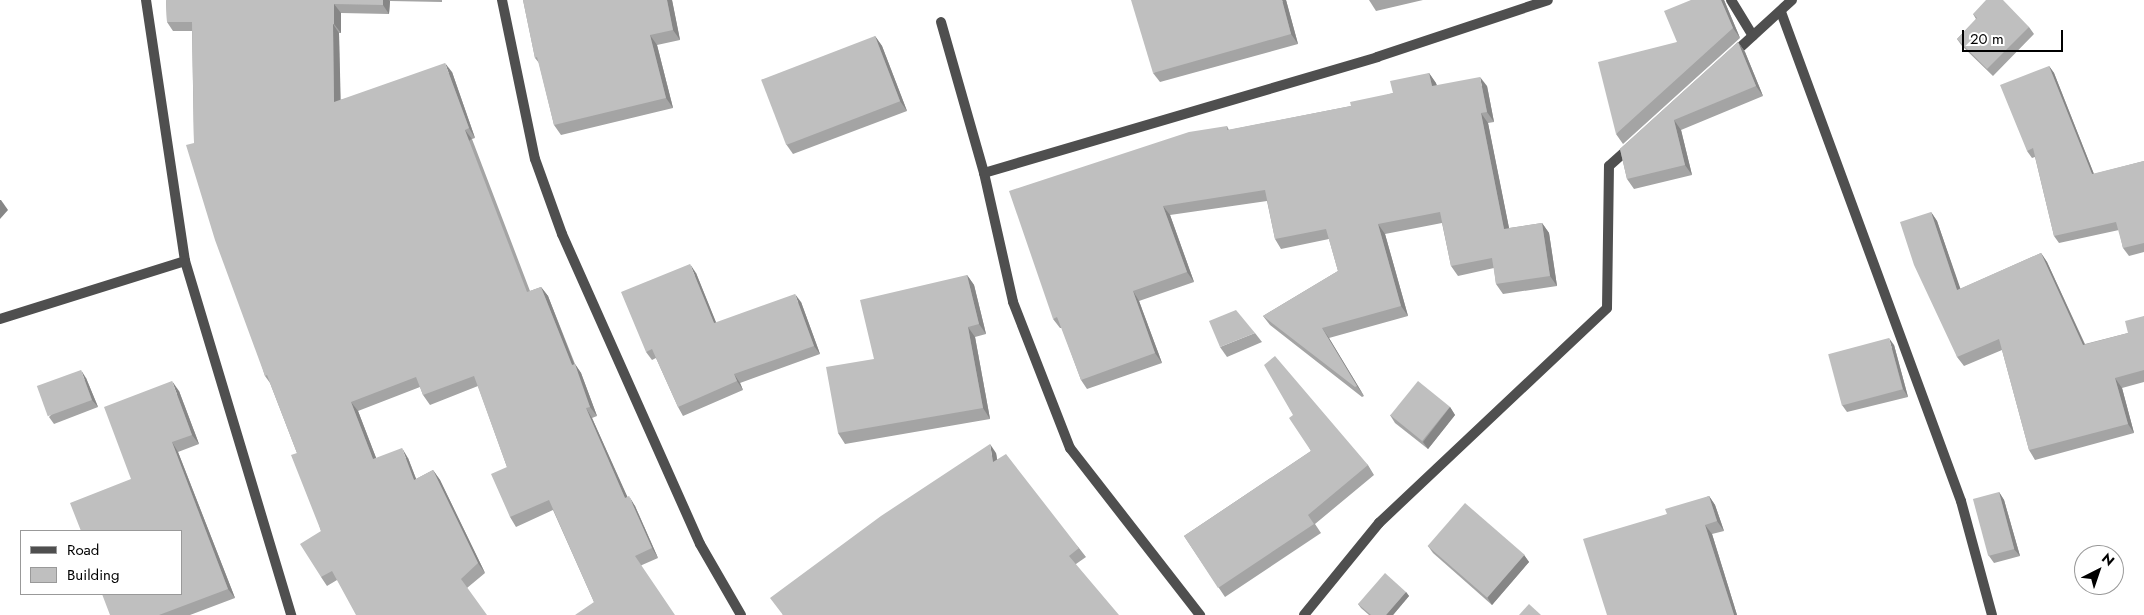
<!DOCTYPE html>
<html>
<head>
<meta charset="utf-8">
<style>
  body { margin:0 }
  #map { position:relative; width:2144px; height:615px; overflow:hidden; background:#fff; font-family:Jost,sans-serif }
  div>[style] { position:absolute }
  .street>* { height:10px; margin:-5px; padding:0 5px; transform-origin:5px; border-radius:5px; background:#4f4f4f }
  .wall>* { inset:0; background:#a4a4a4 }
  .shaded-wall>* { inset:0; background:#868686; transform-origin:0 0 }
  .building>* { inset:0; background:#bfbfbf; transform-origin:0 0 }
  span { translate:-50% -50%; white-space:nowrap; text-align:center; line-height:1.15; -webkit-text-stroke:4px #fff; paint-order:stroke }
  .legend { position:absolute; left:20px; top:530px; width:162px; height:65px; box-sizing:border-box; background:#fff; border:1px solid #999; margin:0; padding:6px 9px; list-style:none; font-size:15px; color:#000 }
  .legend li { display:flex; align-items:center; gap:10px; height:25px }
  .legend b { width:25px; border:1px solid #999 }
  .north { position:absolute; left:2074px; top:545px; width:50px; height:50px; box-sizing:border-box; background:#fff; border:1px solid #999; border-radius:50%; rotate:41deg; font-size:14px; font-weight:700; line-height:20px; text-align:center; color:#000 }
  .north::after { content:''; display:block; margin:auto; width:18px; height:22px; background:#000; clip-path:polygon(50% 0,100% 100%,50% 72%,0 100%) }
  .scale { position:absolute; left:1962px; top:30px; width:101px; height:22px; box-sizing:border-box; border:2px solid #000; border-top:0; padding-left:6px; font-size:15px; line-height:18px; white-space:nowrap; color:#000; -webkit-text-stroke:4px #fff; paint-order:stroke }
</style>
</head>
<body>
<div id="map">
  <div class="street">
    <i style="left:146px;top:0;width:264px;rotate:81.5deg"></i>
    <i style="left:185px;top:261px;width:370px;rotate:73.3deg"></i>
    <i style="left:502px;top:0;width:162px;rotate:78.3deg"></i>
    <i style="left:535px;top:159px;width:80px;rotate:70.2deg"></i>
    <i style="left:562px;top:234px;width:339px;rotate:66deg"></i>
    <i style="left:700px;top:544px;width:82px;rotate:60deg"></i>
    <i style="left:1731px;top:0;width:42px;rotate:58.6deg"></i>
    <i style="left:1781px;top:12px;width:521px;rotate:69.79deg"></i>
    <i style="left:1961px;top:501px;width:118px;rotate:74.8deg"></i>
    <i style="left:941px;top:22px;width:157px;rotate:74.1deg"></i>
    <i style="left:984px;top:173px;width:132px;rotate:77.3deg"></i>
    <i style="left:1013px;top:302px;width:157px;rotate:68.7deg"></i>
    <i style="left:1070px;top:448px;width:212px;rotate:52.1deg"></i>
    <i style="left:1733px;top:54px;width:80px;rotate:-42.5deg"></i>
    <i style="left:984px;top:173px;width:410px;rotate:-16.4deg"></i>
    <i style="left:1377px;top:57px;width:180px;rotate:-18.4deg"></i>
    <i style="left:0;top:319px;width:194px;rotate:-17.4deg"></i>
    <i style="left:1304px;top:615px;width:119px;rotate:-50.8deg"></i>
    <i style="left:1379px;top:523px;width:313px;rotate:-43.3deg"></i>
    <i style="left:1607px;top:308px;width:142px;rotate:-89.2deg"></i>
    <i style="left:1609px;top:166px;width:30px;rotate:-42deg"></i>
  </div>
  <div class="wall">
    <i style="clip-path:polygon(166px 0,442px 0,442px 2px,390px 1px,389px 14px,341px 13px,341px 33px,339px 33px,340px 100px,452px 72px,475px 138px,472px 139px,530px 291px,541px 287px,548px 296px,575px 364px,581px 373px,597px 416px,592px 418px,627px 497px,635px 506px,658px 558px,642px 565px,594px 602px,553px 510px,516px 527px,510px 517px,507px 467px,478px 386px,430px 405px,423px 395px,420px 387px,358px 411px,376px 458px,408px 458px,416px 479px,433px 470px,440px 480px,485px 573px,467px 588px,337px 580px,327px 586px,321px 577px,321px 531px,297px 453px,270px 383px,265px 376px,194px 143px,192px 31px,173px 31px,167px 22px)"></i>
    <i style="clip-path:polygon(523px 0,672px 0,680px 40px,657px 45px,673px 108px,561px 135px,554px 125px,539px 63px,535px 58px)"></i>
    <i style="clip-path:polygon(1286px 0,1298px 44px,1160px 82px,1153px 73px)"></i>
    <i style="clip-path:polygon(1369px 0,1423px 0,1376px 11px)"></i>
    <i style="clip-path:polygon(1691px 0,1724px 0,1740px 38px,1623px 144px,1616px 134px,1677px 42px)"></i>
    <i style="clip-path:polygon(1973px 14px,2029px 27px,2034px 34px,1993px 76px,1962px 46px,1957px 39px,1976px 19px)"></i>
    <i style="clip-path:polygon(875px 36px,882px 46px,907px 111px,793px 154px,786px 144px)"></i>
    <i style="clip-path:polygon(1738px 42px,1745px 52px,1763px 96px,1681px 130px,1692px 175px,1634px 189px,1627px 179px,1620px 149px)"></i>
    <i style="clip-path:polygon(2049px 66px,2054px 73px,2094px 174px,2144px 161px,2144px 252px,2129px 256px,2123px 248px,2119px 230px,2059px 243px,2054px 236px,2035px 157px,2032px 158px,2027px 151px)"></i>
    <i style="clip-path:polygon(1429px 73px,1437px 85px,1487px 86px,1494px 122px,1488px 123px,1509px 228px,1542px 223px,1549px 233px,1557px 286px,1503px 294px,1496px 284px,1494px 268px,1458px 276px,1451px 266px,1442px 223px,1385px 234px,1408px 316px,1329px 338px,1364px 396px,1362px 397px,1270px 325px,1263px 316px,1338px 271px,1329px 239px,1281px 249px,1275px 239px,1267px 201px,1170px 215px,1194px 282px,1139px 301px,1162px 363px,1087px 389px,1081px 380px,1062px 328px,1060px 328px,1053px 319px,1227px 126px,1229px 130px,1351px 106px,1393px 93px)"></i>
    <i style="clip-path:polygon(1931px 212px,1937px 221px,1960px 289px,2041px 253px,2047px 262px,2085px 344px,2128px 333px,2144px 316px,2144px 382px,2122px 388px,2134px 433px,2035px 460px,2029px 450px,2002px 350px,1964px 366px,1957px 357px)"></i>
    <i style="clip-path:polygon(696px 273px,716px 323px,801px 302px,820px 354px,740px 383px,743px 390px,683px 416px,678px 407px,656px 358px,652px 360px,646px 352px)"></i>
    <i style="clip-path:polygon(967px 275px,974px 285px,986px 334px,975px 337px,990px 419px,845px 444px,838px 433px,874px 359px)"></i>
    <i style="clip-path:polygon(1255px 333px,1262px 342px,1227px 357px,1220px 347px)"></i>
    <i style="clip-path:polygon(1894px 345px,1908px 397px,1847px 412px,1842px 405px)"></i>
    <i style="clip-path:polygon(86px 378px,98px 407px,54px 424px,49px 417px)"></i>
    <i style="clip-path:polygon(179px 391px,199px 444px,178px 452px,235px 598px,190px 615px,110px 615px,131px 479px)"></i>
    <i style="clip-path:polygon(1450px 407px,1455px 415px,1428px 449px,1395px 423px,1390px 415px)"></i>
    <i style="clip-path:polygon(1293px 415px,1368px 465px,1374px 475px,1315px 524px,1321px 533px,1225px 597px,1184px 536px,1311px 451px)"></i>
    <i style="clip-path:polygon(996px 453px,997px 459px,1079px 548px,1086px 557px,1076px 564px,782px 615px)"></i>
    <i style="clip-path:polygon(1999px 492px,2004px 500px,2020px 556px,1994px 563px,1989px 556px)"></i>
    <i style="clip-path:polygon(1709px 496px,1715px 505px,1724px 531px,1712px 534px,1737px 615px,1607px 615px,1667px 514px)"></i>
    <i style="clip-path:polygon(1428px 546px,1524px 555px,1529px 562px,1492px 605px,1433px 553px)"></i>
    <i style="clip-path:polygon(1406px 592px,1409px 596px,1393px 615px,1369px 615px,1361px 608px,1358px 604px)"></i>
  </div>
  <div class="shaded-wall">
    <i style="clip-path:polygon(383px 0,389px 0,390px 1px,389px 14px,383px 5px)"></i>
    <i style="clip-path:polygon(667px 0,672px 0,680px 40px,673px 30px)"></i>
    <i style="clip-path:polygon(1282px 0,1286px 0,1298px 44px,1291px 34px)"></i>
    <i style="clip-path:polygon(1721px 0,1724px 0,1740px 38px,1733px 28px)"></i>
    <i style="clip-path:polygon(334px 4px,341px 13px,341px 33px,334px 24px)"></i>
    <i style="clip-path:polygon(333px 24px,339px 33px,341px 112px,334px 102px)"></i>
    <i style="clip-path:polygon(650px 35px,657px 45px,673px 108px,666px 98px)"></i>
    <i style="clip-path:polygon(875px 36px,882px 46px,907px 111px,900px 101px)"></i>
    <i style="clip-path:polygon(1738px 42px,1745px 52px,1763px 96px,1756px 86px)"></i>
    <i style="clip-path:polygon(445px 63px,452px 72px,475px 138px,469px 128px)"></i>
    <i style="clip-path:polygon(2049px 66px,2054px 73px,2097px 182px,2092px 174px)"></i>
    <i style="clip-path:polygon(1429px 73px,1436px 83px,1439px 96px,1432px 86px)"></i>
    <i style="clip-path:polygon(1480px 77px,1487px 86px,1494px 122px,1487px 112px)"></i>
    <i style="clip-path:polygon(1481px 113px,1488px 123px,1511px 238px,1504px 229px)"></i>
    <i style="clip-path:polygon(1674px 120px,1681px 130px,1692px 175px,1685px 165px)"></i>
    <i style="left:465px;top:130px;width:11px;height:173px;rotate:52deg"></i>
    <i style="clip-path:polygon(0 200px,1px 200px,8px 210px,0 219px)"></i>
    <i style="clip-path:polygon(1163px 206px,1170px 215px,1194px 282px,1187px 272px)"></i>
    <i style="clip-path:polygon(1931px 212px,1937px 221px,1964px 299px,1957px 290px)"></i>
    <i style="clip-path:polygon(1542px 223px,1549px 233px,1557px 286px,1550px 276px)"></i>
    <i style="clip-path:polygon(1378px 224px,1385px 234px,1408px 316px,1401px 306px)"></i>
    <i style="clip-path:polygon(2041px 253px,2047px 262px,2089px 354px,2083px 345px)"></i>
    <i style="clip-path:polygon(690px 264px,696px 273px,720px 332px,714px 323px)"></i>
    <i style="clip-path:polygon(967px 275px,974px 285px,986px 334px,979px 324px)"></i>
    <i style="clip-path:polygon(541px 287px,548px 296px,578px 374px,575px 364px,581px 373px,597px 416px,590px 407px,572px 365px)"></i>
    <i style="clip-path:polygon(1133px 291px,1139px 301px,1162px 363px,1155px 353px)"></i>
    <i style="clip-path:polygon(795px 294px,801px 302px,820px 354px,814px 346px)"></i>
    <i style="clip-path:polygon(968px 327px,975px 337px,990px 419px,983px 408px)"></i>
    <i style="clip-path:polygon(1322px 328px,1329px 338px,1364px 396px,1357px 386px)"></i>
    <i style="clip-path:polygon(1889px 338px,1894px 345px,1908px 397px,1903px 389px)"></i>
    <i style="clip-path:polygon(81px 370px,86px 378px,98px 407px,92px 400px)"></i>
    <i style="clip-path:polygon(734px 374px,740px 383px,743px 390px,737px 381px)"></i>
    <i style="clip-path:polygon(2115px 378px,2122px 388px,2134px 433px,2128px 424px)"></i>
    <i style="clip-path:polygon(172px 381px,179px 391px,199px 444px,192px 435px)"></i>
    <i style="clip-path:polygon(351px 402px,358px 411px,380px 468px,373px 459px)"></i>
    <i style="clip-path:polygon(1450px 407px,1455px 415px,1428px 449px,1423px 442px)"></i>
    <i style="clip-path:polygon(586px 408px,592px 418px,632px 507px,625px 498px)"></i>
    <i style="clip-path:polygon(172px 442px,178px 452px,235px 598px,228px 589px)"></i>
    <i style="clip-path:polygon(990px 444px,996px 453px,999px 472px,993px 462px)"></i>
    <i style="clip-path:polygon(402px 448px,408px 458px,420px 489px,414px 480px)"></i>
    <i style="clip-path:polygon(433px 470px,440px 480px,485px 573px,478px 563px)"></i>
    <i style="clip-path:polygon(1999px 492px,2004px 500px,2020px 556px,2014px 549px)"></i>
    <i style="clip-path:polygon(629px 496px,635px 506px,658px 558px,652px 548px)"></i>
    <i style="clip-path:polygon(1709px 496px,1715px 505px,1724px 531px,1717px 521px)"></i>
    <i style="clip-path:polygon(1705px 525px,1712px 534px,1737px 615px,1734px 615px)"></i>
    <i style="clip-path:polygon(1524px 555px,1529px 562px,1492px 605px,1487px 597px)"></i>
    <i style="clip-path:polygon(1406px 592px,1409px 596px,1393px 615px,1386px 615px)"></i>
  </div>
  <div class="building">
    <i style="clip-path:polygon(166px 0,383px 0,383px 5px,334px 4px,334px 24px,333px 24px,334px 102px,445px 63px,469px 128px,465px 130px,527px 292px,541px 287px,572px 365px,575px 364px,590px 407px,586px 408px,625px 498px,629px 496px,652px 548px,635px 556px,675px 615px,575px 615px,594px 602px,549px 500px,510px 517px,491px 474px,507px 467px,474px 376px,423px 395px,416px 377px,351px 402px,373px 459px,402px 448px,414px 480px,433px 470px,478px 563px,461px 579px,487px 615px,356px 615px,332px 571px,321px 577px,300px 544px,321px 531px,291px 455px,297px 453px,267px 375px,265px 376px,215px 240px,186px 145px,194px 143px,192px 22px,167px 22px)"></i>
    <i style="clip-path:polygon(523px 0,667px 0,673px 30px,650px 35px,666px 98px,554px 125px,537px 57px,535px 58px)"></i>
    <i style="clip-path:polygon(1131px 0,1282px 0,1291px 34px,1153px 73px)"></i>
    <i style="clip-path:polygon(1691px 0,1721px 0,1733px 28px,1616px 134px,1598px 62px,1677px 42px,1664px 11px)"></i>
    <i style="clip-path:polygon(1986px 0,2003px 0,2029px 27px,1987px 69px,1957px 39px,1977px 18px,1973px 14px)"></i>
    <i style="left:875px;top:36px;width:70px;height:122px;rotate:69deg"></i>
    <i style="clip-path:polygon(1738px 42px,1756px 86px,1674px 120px,1685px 165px,1627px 179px,1620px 149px)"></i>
    <i style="clip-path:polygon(2049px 66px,2092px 174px,2144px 161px,2144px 243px,2123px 248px,2116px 222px,2054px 236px,2033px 148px,2027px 151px,2000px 85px)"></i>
    <i style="clip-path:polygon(1429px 73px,1432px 86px,1480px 77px,1487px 112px,1481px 113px,1504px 229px,1542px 223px,1550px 276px,1496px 284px,1492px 258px,1451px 266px,1440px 212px,1378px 224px,1401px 306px,1322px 328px,1357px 386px,1355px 387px,1263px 316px,1338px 271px,1326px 229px,1275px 239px,1265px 190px,1163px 206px,1187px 272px,1133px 291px,1155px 353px,1081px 380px,1057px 317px,1053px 319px,1009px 191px,1189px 132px,1227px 126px,1227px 130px,1351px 106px,1350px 102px,1393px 93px,1390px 81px)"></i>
    <i style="clip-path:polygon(1931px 212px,1957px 290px,2041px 253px,2083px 345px,2128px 333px,2125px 321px,2144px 316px,2144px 370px,2115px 378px,2128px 424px,2029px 450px,1999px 339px,1957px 357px,1914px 265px,1900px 222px)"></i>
    <i style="clip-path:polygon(690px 264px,714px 323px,795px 294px,814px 346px,734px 374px,737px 381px,678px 407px,652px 349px,646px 352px,621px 292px)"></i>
    <i style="clip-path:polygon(967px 275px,979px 324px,968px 327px,983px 408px,838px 433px,826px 367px,874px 359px,860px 300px)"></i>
    <i style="clip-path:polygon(1236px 310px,1255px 333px,1220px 347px,1209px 321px)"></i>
    <i style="left:1889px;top:338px;width:53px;height:63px;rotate:75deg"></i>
    <i style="clip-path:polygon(1275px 356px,1368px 465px,1308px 515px,1314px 524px,1218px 588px,1184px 536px,1311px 451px,1289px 418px,1293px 415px,1264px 365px)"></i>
    <i style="left:81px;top:370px;width:32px;height:47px;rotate:70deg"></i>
    <i style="clip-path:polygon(172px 381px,192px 435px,172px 442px,228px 589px,159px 615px,110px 615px,102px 594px,181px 594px,181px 531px,81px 531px,70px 503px,131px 479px,104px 407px)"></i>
    <i style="left:1418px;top:381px;width:41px;height:44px;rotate:39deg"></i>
    <i style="clip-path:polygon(990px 444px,993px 462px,1006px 454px,1079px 548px,1069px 556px,1119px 615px,783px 615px,770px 598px,881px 516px)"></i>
    <i style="left:1999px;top:492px;width:59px;height:27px;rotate:75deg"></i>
    <i style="clip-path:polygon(1709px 496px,1717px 521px,1705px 525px,1734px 615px,1607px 615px,1583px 539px,1667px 514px,1665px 509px)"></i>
    <i style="left:1465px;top:503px;width:79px;height:57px;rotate:41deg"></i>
    <i style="clip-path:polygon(1385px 573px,1406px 592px,1386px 615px,1371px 615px,1358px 604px)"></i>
    <i style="clip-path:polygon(1529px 604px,1541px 615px,1519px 615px)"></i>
  </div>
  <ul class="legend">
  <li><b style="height:6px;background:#4f4f4f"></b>Road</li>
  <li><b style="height:14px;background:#bfbfbf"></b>Building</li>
  </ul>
  <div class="north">N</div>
  <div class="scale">20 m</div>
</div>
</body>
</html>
